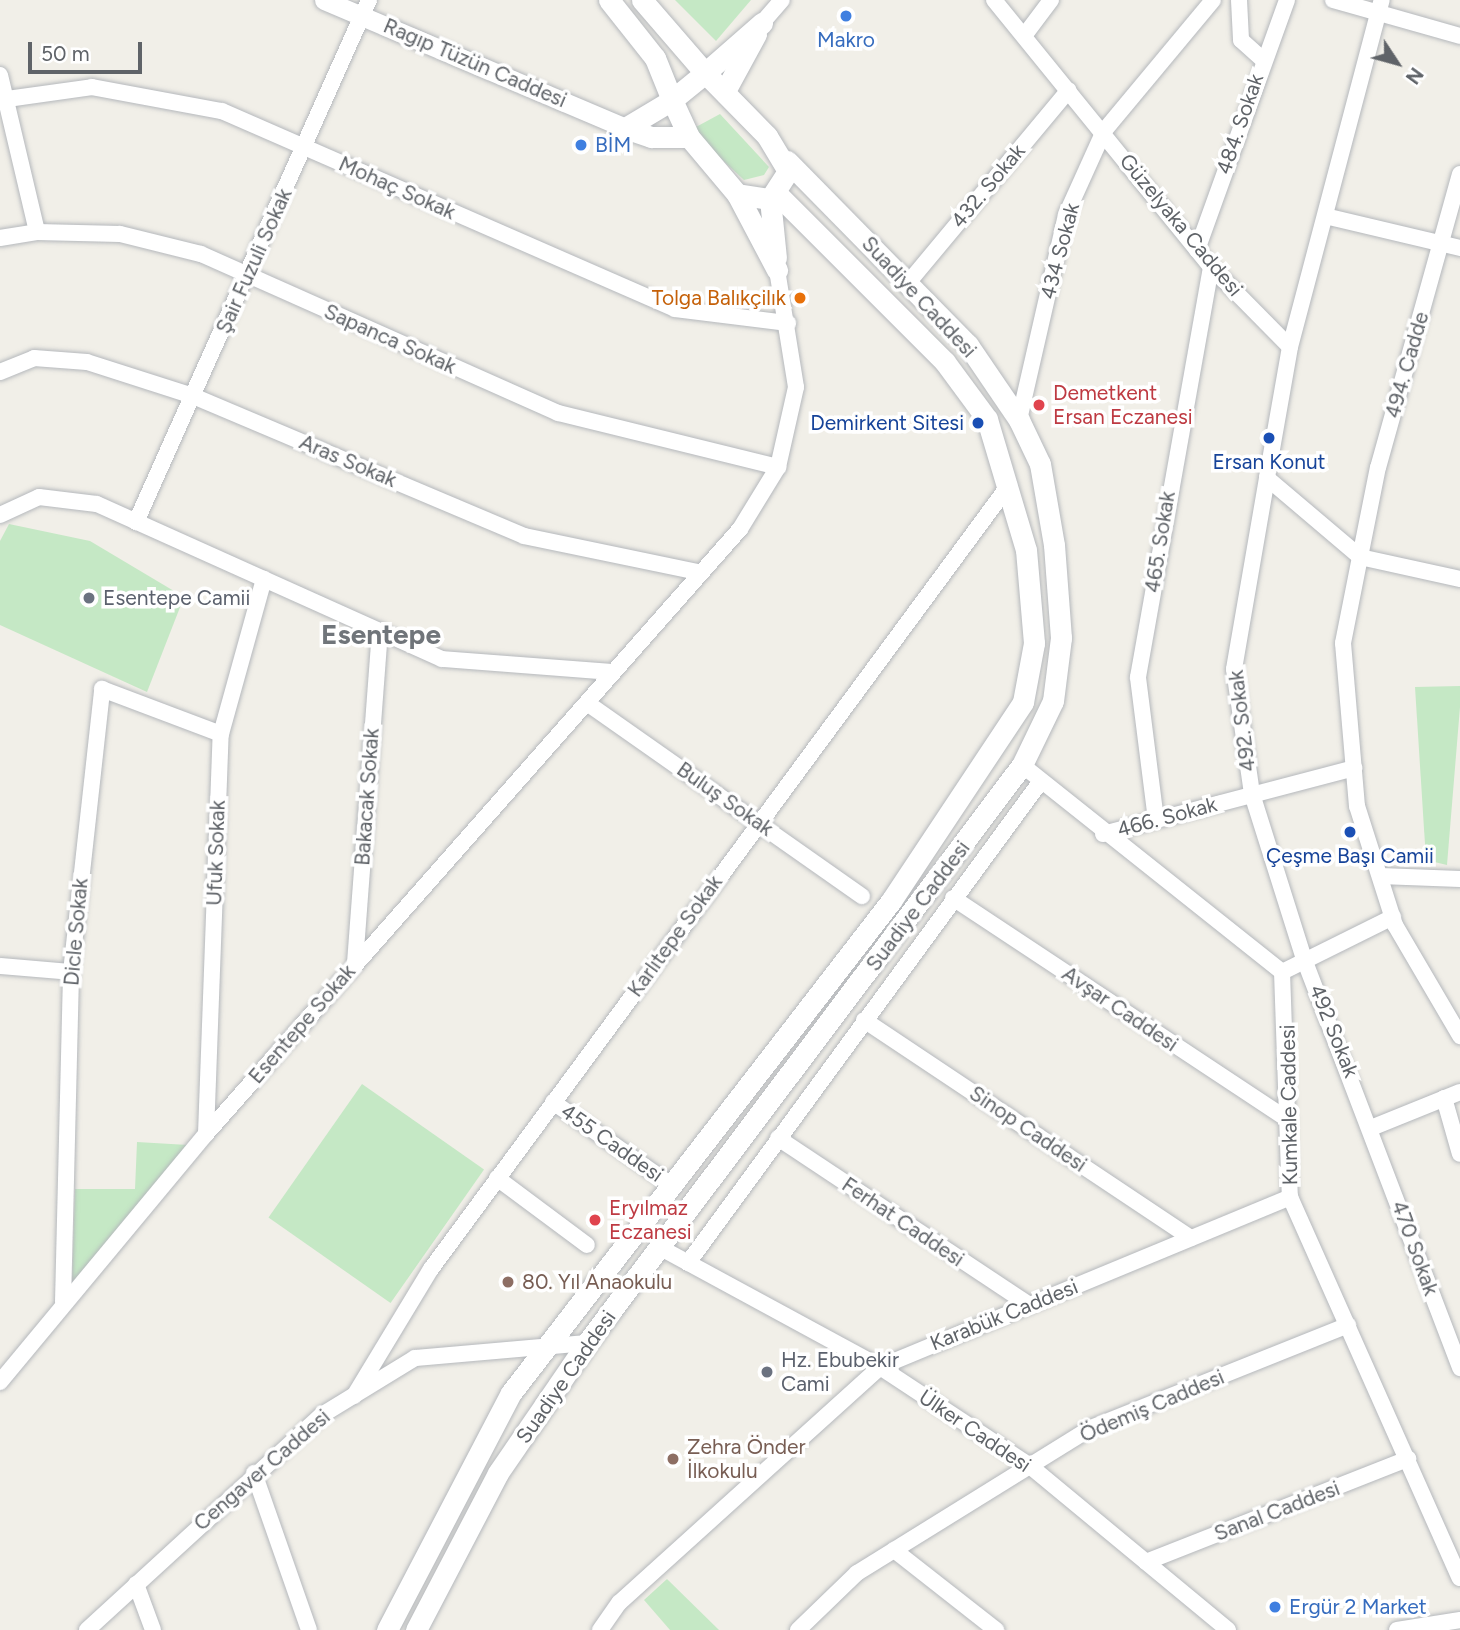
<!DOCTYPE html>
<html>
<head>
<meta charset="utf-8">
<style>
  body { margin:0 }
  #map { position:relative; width:1460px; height:1630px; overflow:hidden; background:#f1efe8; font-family:Figtree,sans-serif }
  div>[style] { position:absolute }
  .green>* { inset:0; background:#c5e8c5; transform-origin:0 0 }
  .roads { filter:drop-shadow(0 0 2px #b5b8bc) drop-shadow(0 0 2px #b5b8bc) }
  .minor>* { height:16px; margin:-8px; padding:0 8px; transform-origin:8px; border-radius:8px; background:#fff }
  .tertiary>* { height:19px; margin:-9.5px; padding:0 9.5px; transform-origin:9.5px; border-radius:9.5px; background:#fff }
  .secondary>* { height:21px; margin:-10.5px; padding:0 10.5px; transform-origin:10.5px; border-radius:10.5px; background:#fff }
  .dots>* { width:19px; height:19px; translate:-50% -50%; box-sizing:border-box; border:4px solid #fff; border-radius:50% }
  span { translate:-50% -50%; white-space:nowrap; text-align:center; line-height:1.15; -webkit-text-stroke:7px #fff; paint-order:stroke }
  .shop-label { font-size:21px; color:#366cbe }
  .left { translate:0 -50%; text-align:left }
  .street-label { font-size:21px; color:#5f6368 }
  .food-label { font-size:21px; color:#c56008 }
  .right { translate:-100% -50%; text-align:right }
  .health-label { font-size:21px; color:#be3a42 }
  .transit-label { font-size:21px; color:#164399 }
  .worship-label { font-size:21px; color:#5b616d }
  .education-label { font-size:21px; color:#785e54 }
  .district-label { font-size:28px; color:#70757a; font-weight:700 }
  .north { position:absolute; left:1362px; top:28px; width:70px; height:70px; -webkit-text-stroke:5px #fff; paint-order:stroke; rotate:126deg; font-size:19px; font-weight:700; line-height:28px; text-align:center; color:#5f6368 }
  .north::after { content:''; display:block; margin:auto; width:24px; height:32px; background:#5f6368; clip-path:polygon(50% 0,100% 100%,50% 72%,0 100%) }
  .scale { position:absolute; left:28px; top:42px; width:114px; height:32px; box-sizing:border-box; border:4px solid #5f6368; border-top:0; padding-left:9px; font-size:21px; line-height:24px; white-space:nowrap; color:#5f6368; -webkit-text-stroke:5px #fff; paint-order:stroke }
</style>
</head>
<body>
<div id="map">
  <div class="green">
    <i style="clip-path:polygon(675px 0,751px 0,716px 41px)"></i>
    <i style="clip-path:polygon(720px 114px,769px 167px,764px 175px,744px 180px,699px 138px,696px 127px)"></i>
    <i style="clip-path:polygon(9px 524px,90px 541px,184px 597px,147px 692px,0 625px,0 541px)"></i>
    <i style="clip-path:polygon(1460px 686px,1460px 707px,1447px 865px,1426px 860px,1415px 687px)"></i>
    <i style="left:362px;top:1084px;width:149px;height:163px;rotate:35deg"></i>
    <i style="clip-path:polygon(137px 1142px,188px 1145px,72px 1284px,75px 1189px,135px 1189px)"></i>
    <i style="clip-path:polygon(667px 1579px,719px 1630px,670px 1630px,644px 1600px)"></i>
  </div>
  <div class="roads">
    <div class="minor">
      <i style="left:994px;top:0;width:344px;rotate:50.9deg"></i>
      <i style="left:1211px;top:267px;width:112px;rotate:45.4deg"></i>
      <i style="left:1290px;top:347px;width:133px;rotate:100deg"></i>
      <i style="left:1267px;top:478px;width:122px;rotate:40.3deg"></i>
      <i style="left:1360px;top:557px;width:88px;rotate:101.2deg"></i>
      <i style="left:1343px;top:643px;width:164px;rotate:85.1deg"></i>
      <i style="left:1357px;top:806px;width:125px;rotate:72.3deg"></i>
      <i style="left:1395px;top:925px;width:129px;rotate:59.6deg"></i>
      <i style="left:1239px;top:0;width:40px;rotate:87.1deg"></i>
      <i style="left:1241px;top:40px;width:28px;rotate:42deg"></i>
      <i style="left:1333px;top:0;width:132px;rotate:15.8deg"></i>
      <i style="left:762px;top:23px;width:30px;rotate:-49deg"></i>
      <i style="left:1024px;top:36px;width:45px;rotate:-53.1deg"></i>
      <i style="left:0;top:75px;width:161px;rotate:76.7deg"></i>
      <i style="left:0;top:100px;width:93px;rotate:-8deg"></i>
      <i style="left:92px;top:87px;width:132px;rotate:10.5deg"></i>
      <i style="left:222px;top:111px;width:494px;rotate:23.6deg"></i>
      <i style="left:675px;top:309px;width:114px;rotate:7.1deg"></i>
      <i style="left:1460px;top:174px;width:304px;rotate:105.6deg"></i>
      <i style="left:1378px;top:467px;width:92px;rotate:101.3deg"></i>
      <i style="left:1360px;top:557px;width:102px;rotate:12.4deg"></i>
      <i style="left:1325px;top:216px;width:139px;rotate:13.3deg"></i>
      <i style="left:0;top:238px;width:37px;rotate:-9deg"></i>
      <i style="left:37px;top:232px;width:83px;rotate:1.4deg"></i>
      <i style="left:120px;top:234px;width:83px;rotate:13.9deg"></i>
      <i style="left:201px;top:254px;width:391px;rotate:24deg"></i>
      <i style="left:558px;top:413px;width:227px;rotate:13.8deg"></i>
      <i style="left:1197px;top:250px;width:266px;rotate:-70.2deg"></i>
      <i style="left:908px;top:283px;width:251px;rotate:-50.2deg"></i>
      <i style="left:1290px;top:347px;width:359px;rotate:-75.2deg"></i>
      <i style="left:0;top:372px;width:37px;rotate:-22deg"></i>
      <i style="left:34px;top:358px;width:53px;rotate:4.3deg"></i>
      <i style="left:87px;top:362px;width:111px;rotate:17.8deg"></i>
      <i style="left:193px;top:396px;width:359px;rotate:22.9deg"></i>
      <i style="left:524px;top:536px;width:178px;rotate:11.7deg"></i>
      <i style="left:1019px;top:420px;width:210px;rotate:-77.1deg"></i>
      <i style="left:1066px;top:215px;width:92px;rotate:-65.7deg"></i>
      <i style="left:1104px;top:131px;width:170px;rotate:-50.2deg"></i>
      <i style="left:1267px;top:478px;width:194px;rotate:99.8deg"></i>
      <i style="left:1234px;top:669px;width:126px;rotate:81.8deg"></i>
      <i style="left:1252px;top:794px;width:173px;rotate:72.5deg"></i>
      <i style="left:1304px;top:959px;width:438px;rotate:69.1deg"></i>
      <i style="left:0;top:515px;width:43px;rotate:-24.8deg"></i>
      <i style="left:39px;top:497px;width:58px;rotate:6.9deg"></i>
      <i style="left:97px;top:504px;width:378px;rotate:24.2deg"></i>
      <i style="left:442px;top:659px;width:169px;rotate:4.4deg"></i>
      <i style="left:136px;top:522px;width:572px;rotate:-65.95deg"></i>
      <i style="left:587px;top:703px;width:336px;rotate:35.1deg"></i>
      <i style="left:1022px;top:765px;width:332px;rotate:38.5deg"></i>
      <i style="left:1282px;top:972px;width:225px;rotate:88deg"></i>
      <i style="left:1290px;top:1197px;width:417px;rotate:66deg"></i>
      <i style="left:1156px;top:820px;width:144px;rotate:-97.2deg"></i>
      <i style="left:1138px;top:677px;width:416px;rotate:-79.9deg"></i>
      <i style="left:1103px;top:834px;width:260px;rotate:-14.7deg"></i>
      <i style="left:1380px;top:876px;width:80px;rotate:2.1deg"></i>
      <i style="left:953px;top:898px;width:402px;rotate:33.5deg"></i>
      <i style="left:355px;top:963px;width:333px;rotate:-85.7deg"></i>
      <i style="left:0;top:966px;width:71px;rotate:4.8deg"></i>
      <i style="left:1282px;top:972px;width:124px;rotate:-26.4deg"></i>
      <i style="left:864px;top:1020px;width:393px;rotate:33.7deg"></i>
      <i style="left:1444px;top:1098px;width:58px;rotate:74.1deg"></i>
      <i style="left:553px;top:1102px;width:144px;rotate:35.1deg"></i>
      <i style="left:1371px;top:1128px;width:96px;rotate:-22deg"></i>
      <i style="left:206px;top:1134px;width:400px;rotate:-87.9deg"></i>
      <i style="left:221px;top:734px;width:161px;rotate:-74.5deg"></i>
      <i style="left:778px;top:1138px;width:301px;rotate:33.6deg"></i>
      <i style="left:497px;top:1178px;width:112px;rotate:36.7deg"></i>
      <i style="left:661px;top:1248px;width:249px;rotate:28.5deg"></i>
      <i style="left:880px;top:1367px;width:180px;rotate:33.4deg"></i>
      <i style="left:1030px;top:1466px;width:257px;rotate:39.6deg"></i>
      <i style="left:688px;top:1263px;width:597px;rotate:-53.78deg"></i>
      <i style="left:63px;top:1302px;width:330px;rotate:-88.6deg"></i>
      <i style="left:71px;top:972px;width:285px;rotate:-83.7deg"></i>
      <i style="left:102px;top:689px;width:127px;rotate:20.7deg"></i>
      <i style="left:0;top:1382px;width:322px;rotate:-50.3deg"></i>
      <i style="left:206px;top:1134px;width:807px;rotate:-48.57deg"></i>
      <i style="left:740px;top:529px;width:73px;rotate:-58.5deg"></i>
      <i style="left:778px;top:467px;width:82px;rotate:-77.3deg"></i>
      <i style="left:796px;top:387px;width:119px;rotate:-99.2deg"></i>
      <i style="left:354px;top:1396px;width:149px;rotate:-58.8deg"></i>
      <i style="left:431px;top:1269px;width:974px;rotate:-53.6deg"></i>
      <i style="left:254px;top:1473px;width:166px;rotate:70.7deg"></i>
      <i style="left:894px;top:1550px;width:130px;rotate:38.1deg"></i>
      <i style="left:1146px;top:1562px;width:282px;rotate:-21.5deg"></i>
      <i style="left:136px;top:1584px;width:49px;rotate:69.7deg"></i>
      <i style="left:87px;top:1630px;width:319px;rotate:-42.5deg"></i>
      <i style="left:322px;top:1415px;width:109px;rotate:-31.5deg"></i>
      <i style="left:415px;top:1358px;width:173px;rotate:-5deg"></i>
      <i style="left:600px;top:1630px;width:33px;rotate:-55deg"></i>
      <i style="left:619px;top:1603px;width:352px;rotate:-42.1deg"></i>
      <i style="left:880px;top:1367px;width:444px;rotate:-22.5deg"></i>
      <i style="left:798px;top:1630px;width:82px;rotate:-44deg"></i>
      <i style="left:857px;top:1573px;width:275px;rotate:-31.8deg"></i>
      <i style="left:1091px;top:1428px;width:277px;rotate:-21.8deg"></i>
      <i style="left:1397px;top:1630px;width:64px;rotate:-9deg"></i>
    </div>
    <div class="tertiary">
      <i style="left:324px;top:0;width:327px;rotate:23deg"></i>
    </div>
    <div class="secondary">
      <i style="left:609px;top:0;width:74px;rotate:51.6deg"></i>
      <i style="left:655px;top:58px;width:45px;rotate:68deg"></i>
      <i style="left:672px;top:100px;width:41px;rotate:65.3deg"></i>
      <i style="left:689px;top:137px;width:75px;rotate:49.9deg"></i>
      <i style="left:737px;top:194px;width:33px;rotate:9deg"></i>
      <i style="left:770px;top:199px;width:33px;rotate:-57deg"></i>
      <i style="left:788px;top:171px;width:41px;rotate:-121deg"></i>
      <i style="left:767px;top:136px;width:88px;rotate:-134.5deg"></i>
      <i style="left:705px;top:73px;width:43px;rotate:140.7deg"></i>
      <i style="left:672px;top:100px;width:55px;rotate:149.2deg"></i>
      <i style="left:642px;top:0;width:96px;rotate:49.2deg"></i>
      <i style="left:705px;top:73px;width:76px;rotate:-41.3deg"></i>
      <i style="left:725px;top:91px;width:65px;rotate:-61.5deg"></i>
      <i style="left:625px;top:128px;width:28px;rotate:19deg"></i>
      <i style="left:651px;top:137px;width:38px"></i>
      <i style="left:737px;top:194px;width:86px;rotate:62.2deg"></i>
      <i style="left:770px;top:199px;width:59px;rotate:84.2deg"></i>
      <i style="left:387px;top:1630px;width:267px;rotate:-62.4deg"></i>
      <i style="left:511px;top:1393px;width:622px;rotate:-52.32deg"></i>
      <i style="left:891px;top:901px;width:239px;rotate:-56.4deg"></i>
      <i style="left:1023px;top:702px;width:60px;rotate:-79.4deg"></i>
      <i style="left:1034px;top:643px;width:93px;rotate:-94.9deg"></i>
      <i style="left:1026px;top:550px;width:137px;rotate:-106.6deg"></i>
      <i style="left:987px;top:419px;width:71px;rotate:-126.4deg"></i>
      <i style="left:945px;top:362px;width:236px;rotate:-135deg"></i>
      <i style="left:416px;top:1630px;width:177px;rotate:-62.4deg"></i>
      <i style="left:498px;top:1473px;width:158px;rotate:-55.6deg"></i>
      <i style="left:587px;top:1343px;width:723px;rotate:-53.04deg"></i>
      <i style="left:1022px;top:765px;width:71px;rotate:-64.2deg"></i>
      <i style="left:1053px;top:701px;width:64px;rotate:-82.8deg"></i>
      <i style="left:1061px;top:638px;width:93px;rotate:-94.3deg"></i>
      <i style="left:1054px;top:545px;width:82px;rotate:-99.8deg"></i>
      <i style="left:1040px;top:464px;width:49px;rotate:-115.5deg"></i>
      <i style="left:1019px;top:420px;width:91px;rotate:-124.2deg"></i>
      <i style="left:968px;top:345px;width:258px;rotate:-134.5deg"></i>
    </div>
  </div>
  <div class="dots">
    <i style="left:846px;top:16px;background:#3f7fe0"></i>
    <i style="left:581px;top:145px;background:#3f7fe0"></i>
    <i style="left:800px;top:298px;background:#e8710a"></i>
    <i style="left:1039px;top:405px;background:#e0444e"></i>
    <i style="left:978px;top:423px;background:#1a4fb4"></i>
    <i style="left:1269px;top:438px;background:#1a4fb4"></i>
    <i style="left:89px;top:598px;background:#6b7280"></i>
    <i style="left:1350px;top:832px;background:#1a4fb4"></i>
    <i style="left:595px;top:1220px;background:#e0444e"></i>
    <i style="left:508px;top:1282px;background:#8d6e63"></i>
    <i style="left:767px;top:1372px;background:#6b7280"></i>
    <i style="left:673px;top:1459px;background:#8d6e63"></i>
    <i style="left:1275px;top:1607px;background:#3f7fe0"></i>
  </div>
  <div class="shop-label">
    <span style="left:846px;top:40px">Makro</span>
    <span class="left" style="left:595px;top:145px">BİM</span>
    <span class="left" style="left:1289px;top:1607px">Ergür 2 Market</span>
  </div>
  <div class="street-label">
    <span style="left:475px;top:63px;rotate:23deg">Ragıp Tüzün Caddesi</span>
    <span style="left:1240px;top:124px;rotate:-71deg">484. Sokak</span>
    <span style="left:988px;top:186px;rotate:-50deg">432. Sokak</span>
    <span style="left:397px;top:188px;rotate:24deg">Mohaç Sokak</span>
    <span style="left:1181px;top:225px;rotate:50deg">Güzelyaka Caddesi</span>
    <span style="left:1060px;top:251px;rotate:-75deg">434 Sokak</span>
    <span style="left:254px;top:261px;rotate:-66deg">Şair Fuzuli Sokak</span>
    <span style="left:919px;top:297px;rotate:47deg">Suadiye Caddesi</span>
    <span style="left:390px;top:339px;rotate:24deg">Sapanca Sokak</span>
    <span style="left:1407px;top:365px;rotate:-74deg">494. Cadde</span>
    <span style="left:348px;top:461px;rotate:23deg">Aras Sokak</span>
    <span style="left:1160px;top:542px;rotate:-81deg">465. Sokak</span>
    <span style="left:1242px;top:721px;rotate:-97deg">492. Sokak</span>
    <span style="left:367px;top:797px;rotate:-86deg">Bakacak Sokak</span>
    <span style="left:725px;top:799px;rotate:35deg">Buluş Sokak</span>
    <span style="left:1167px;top:817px;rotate:-15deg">466. Sokak</span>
    <span style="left:216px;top:853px;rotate:-88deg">Ufuk Sokak</span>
    <span style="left:918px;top:906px;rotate:-53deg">Suadiye Caddesi</span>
    <span style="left:76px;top:932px;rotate:-85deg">Dicle Sokak</span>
    <span style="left:675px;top:936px;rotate:-54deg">Karlıtepe Sokak</span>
    <span style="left:1120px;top:1009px;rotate:34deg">Avşar Caddesi</span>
    <span style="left:302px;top:1024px;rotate:-49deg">Esentepe Sokak</span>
    <span style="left:1334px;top:1031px;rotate:68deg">492 Sokak</span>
    <span style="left:1289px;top:1105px;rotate:-91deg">Kumkale Caddesi</span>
    <span style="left:1028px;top:1129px;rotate:34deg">Sinop Caddesi</span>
    <span style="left:612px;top:1143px;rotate:35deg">455 Caddesi</span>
    <span style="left:903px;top:1222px;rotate:34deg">Ferhat Caddesi</span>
    <span style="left:1415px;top:1248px;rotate:70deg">470 Sokak</span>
    <span style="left:1004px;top:1315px;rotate:-22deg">Karabük Caddesi</span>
    <span style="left:566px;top:1377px;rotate:-55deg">Suadiye Caddesi</span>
    <span style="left:1152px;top:1406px;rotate:-23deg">Ödemiş Caddesi</span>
    <span style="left:975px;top:1431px;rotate:34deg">Ülker Caddesi</span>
    <span style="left:262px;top:1470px;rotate:-41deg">Cengaver Caddesi</span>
    <span style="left:1277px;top:1511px;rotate:-21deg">Sanal Caddesi</span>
  </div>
  <div class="food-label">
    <span class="right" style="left:786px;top:298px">Tolga Balıkçilık</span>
  </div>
  <div class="health-label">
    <span class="left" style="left:1053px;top:405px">Demetkent<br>Ersan Eczanesi</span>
    <span class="left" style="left:609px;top:1220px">Eryılmaz<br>Eczanesi</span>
  </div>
  <div class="transit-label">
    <span class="right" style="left:964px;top:423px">Demirkent Sitesi</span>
    <span style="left:1269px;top:462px">Ersan Konut</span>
    <span style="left:1350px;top:856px">Çeşme Başı Camii</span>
  </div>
  <div class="worship-label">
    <span class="left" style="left:103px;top:598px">Esentepe Camii</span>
    <span class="left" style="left:781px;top:1372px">Hz. Ebubekir<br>Cami</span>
  </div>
  <div class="education-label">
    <span class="left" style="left:522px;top:1282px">80. Yıl Anaokulu</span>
    <span class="left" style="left:687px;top:1459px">Zehra Önder<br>İlkokulu</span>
  </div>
  <div class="district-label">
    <span style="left:381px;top:634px">Esentepe</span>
  </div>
  <div class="north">N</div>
  <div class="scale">50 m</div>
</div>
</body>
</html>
